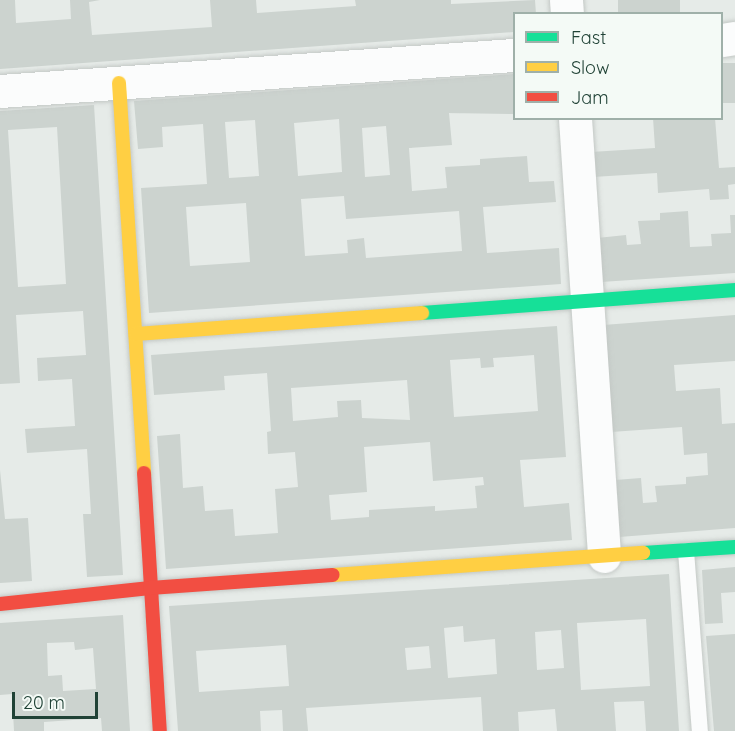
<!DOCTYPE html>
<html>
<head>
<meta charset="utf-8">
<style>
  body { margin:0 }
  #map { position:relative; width:735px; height:731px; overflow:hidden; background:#e6ebe8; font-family:Quicksand,sans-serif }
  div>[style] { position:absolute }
  .building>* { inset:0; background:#ccd3cf; transform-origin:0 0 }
  .roads { filter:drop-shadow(0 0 2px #c3c8c5) drop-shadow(0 0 2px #c3c8c5) }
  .lane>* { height:16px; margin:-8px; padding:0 8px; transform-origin:8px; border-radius:8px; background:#fbfcfc }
  .street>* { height:33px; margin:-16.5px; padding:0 16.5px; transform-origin:16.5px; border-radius:16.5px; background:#fbfcfc }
  .fast>* { height:14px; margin:-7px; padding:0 7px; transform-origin:7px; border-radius:7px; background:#16e098 }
  .slow>* { height:14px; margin:-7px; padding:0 7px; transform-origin:7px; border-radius:7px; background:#ffcf43 }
  .jam>* { height:14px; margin:-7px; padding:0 7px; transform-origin:7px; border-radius:7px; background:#f24e42 }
  span { translate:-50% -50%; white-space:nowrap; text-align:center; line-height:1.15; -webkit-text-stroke:4.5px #f4faf6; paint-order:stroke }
  .legend { position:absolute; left:513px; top:12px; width:210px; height:108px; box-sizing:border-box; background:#f4faf6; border:2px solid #9fb0a9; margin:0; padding:8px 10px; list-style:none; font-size:18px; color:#204236 }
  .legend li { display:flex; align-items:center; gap:12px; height:30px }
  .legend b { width:30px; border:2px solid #9fb0a9 }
  .scale { position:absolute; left:12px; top:692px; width:86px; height:27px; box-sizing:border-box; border:3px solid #204236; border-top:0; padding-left:8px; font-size:18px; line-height:21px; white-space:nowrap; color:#204236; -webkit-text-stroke:4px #f4faf6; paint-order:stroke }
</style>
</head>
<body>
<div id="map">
  <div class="building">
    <i style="clip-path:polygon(0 0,15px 0,16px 23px,71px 19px,70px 0,100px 0,89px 2px,92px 35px,212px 27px,210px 0,256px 0,257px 13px,356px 6px,355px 0,451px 0,451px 4px,535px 0,536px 14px,514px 14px,514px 32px,0 69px)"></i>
    <i style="left:618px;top:0;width:62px;height:14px"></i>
    <i style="left:735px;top:63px;width:40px;height:13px;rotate:90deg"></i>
    <i style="clip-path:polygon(evenodd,514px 74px,514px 114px,449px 113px,452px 145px,409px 148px,412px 191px,447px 188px,445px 167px,480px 165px,480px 159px,527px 156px,529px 182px,554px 181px,556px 202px,483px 207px,487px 253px,559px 248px,561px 284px,149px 313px,141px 188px,207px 184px,203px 124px,162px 127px,163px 147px,138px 149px,134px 101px,514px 74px,339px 119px,342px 172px,298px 176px,294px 123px,339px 119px,514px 74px,255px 120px,259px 176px,229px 178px,225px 122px,255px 120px,514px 74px,386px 126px,390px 175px,365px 177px,362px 128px,386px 126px,514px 74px,344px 196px,346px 219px,459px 211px,462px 251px,366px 258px,364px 238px,347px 240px,348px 253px,305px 256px,301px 199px,344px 196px,514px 74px,246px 203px,250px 262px,190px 266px,186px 207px,246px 203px)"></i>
    <i style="clip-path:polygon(evenodd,94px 105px,123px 575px,87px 577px,83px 514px,91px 514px,87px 449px,27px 453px,25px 429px,75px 426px,72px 379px,38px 381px,37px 358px,86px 355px,83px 311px,16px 315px,20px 383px,0 384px,0 111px,94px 105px,57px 127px,66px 284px,18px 287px,8px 130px,57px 127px)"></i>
    <i style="clip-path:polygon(653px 118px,715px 118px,719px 168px,735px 167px,735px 184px,728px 185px,729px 199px,710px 200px,709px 189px,658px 193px,657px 173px,593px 177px,591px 152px,655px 148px)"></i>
    <i style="clip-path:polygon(688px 211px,690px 247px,712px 246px,711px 234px,731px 233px,730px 215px,735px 215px,735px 273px,601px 282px,597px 238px,626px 235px,627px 245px,641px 244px,638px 221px,660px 220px,660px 213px)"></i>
    <i style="clip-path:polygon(735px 315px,735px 361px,674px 365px,676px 391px,720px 388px,722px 424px,735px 423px,735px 528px,619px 537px,615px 480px,641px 478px,643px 503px,657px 502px,655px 486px,686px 484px,686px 477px,708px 475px,707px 453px,684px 455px,682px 427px,611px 432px,603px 325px)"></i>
    <i style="clip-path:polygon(evenodd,557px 326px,566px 457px,520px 460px,524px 507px,569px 503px,572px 540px,166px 569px,157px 436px,180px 434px,183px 488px,203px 486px,205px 511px,233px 509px,235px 536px,278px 533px,275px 489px,298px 487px,295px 452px,268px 454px,267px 432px,271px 431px,267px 373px,224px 376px,225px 390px,154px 395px,151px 355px,557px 326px,534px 355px,538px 411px,454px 417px,450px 360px,480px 358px,481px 368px,494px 367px,493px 358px,534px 355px,557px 326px,407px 380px,410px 420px,362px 418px,361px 400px,337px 401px,338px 417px,293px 421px,291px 388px,407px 380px,557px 326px,430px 442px,433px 481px,483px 477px,484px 485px,475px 486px,477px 508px,435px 511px,435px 506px,369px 510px,369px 517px,331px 520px,329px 495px,367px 492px,364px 447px,430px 442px)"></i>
    <i style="clip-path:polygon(0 470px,5px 519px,28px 518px,32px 581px,0 583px)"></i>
    <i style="clip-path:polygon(735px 567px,735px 592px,721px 593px,723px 623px,705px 624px,702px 570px)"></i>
    <i style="clip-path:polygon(evenodd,669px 574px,679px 731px,646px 731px,644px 701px,614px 702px,616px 731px,557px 731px,555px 709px,518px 712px,519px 731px,483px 731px,481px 697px,306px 708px,308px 731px,283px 731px,282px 710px,260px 711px,261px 731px,178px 731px,169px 606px,669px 574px,646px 619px,650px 686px,581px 690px,577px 623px,646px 619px,669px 574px,463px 626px,464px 642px,495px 639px,497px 674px,448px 678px,444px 628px,463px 626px,669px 574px,561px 630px,564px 668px,537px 670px,535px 632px,561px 630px,669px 574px,286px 645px,289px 686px,199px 692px,196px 651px,286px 645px,669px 574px,429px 646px,431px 668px,407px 670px,405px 648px,429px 646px)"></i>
    <i style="clip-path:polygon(evenodd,123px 615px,130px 731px,102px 731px,101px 718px,44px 722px,44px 731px,14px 731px,12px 694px,0 695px,0 623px,123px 615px,74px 642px,75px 650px,93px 648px,96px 689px,63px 691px,62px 675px,48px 676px,47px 643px,74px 642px)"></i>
    <i style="clip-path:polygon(735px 634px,735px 731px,714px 731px,706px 636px)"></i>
  </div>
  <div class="roads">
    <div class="lane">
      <i style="left:686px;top:551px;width:181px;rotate:85.6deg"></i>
    </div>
    <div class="street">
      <i style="left:566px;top:0;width:14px;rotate:86deg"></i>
      <i style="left:722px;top:40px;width:13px;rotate:-9deg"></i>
      <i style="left:0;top:91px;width:515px;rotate:-4.01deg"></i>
      <i style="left:575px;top:118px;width:439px;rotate:86.2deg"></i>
    </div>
    <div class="fast">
      <i style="left:422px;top:313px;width:314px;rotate:-4.2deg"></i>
      <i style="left:643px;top:553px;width:92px;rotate:-3.7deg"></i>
    </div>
    <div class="slow">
      <i style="left:119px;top:83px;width:391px;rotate:86.3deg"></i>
      <i style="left:136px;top:334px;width:287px;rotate:-4.2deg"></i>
      <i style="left:333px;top:575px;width:311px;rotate:-4.1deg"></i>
    </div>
    <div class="jam">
      <i style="left:144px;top:473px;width:258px;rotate:86.5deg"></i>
      <i style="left:0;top:604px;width:151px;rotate:-6.1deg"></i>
      <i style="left:150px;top:588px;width:183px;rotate:-4.1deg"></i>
    </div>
  </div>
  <ul class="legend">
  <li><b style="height:8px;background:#16e098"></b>Fast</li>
  <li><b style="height:8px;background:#ffcf43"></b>Slow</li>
  <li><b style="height:8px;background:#f24e42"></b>Jam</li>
  </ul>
  <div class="scale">20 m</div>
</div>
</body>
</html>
